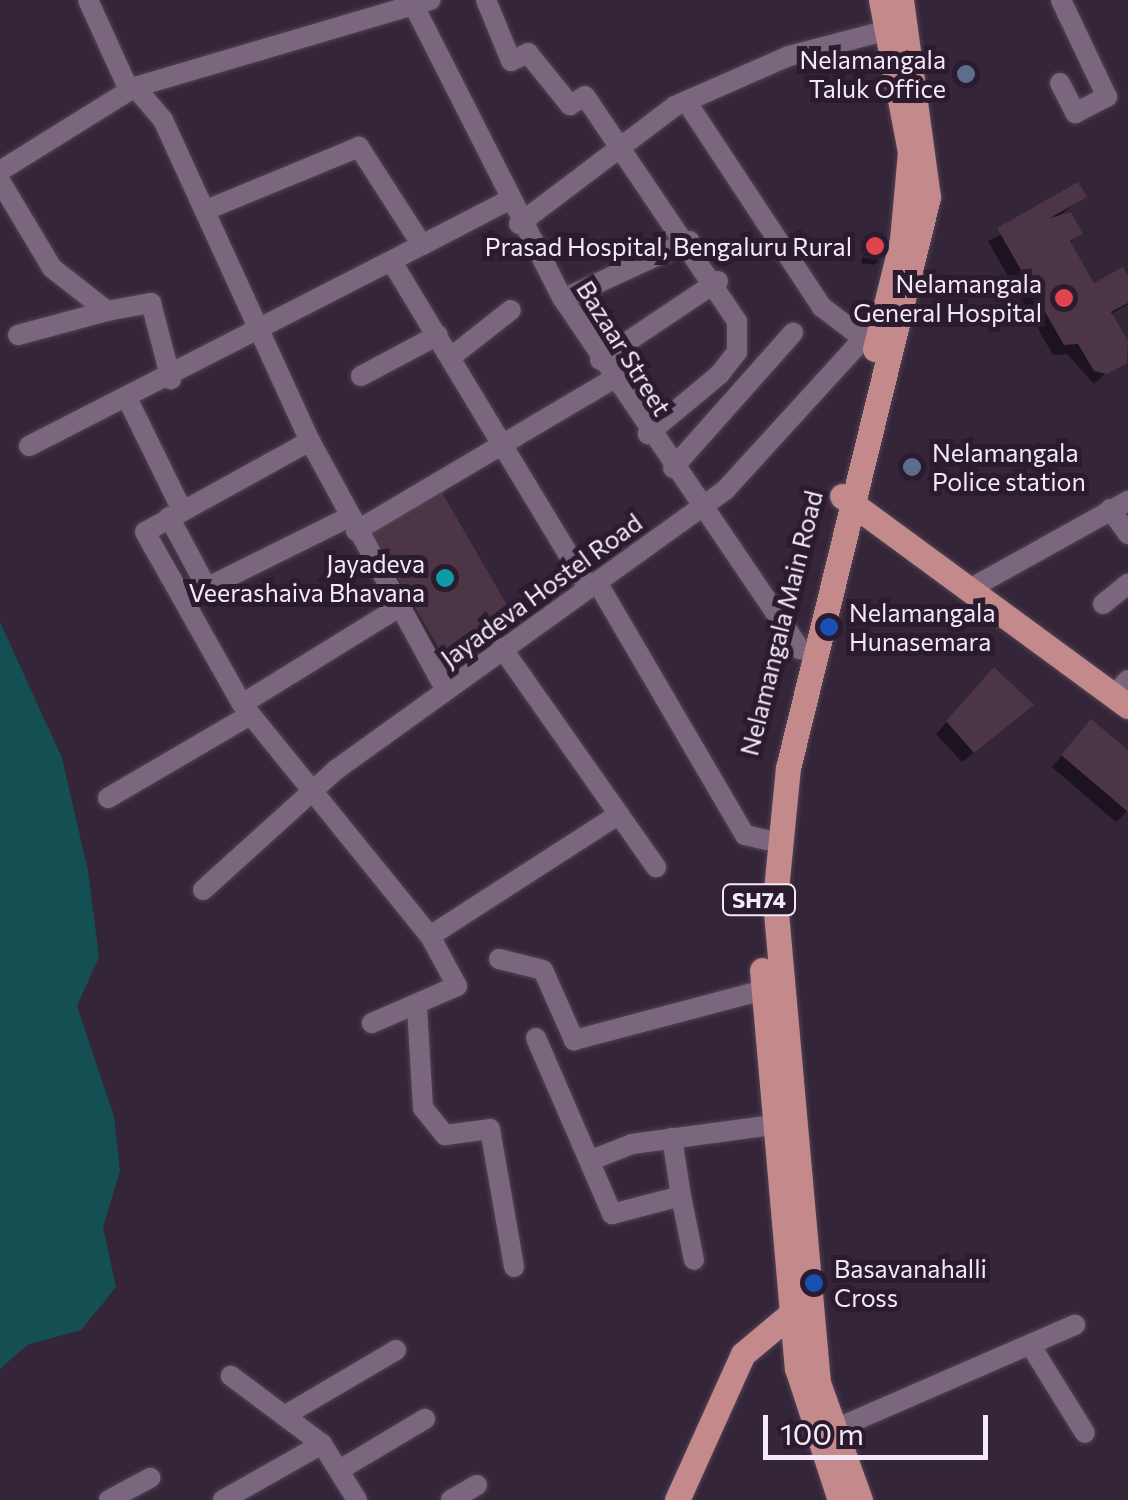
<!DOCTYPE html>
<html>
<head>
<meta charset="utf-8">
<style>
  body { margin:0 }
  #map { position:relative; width:1128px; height:1500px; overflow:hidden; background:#352539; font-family:Commissioner,sans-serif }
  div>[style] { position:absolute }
  .water>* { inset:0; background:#145053 }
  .shadow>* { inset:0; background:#0007 }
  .building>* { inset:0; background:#4c3544; transform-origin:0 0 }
  .roads { filter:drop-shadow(0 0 2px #504353) drop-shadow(0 0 2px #504353) }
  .minor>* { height:20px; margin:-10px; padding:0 10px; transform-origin:10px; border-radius:10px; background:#7a677e }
  .major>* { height:25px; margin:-12.5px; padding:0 12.5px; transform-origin:12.5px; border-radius:12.5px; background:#c4898b }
  .dots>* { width:28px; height:28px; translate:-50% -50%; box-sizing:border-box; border:5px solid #2b1b2f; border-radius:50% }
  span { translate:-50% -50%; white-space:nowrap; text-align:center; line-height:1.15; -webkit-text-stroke:10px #2b1b2f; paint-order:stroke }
  .shield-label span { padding:2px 8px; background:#2b1b2f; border:2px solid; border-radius:8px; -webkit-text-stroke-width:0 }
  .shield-label { font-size:22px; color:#f4e9f6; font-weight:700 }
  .poi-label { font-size:25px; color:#f4e9f6 }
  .right { translate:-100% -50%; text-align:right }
  .left { translate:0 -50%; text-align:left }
  .street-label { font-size:25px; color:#f4e9f6 }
  .scale { position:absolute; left:763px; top:1415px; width:225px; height:45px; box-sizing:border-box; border:5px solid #f4e9f6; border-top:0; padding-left:12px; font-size:30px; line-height:35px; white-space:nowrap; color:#f4e9f6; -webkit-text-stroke:8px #2b1b2f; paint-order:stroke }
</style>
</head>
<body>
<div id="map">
  <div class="water">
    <i style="clip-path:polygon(0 622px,62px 758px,88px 871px,99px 957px,77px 1006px,114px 1116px,120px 1171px,103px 1227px,116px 1287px,81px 1330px,27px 1345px,0 1369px)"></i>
  </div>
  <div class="shadow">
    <i style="clip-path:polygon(1084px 197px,1057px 217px,1080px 233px,1069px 244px,1093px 286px,1128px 281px,1128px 304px,1110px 315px,1128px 352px,1094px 384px,1067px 354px,1053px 355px,988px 241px)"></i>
    <i style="clip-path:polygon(870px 238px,879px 260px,874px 265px,861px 263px)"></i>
    <i style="clip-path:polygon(372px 534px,509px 629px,445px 668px)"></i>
    <i style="clip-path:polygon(983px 682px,1020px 716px,962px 762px,936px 734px)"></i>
    <i style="clip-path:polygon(1080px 733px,1128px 753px,1128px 810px,1116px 822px,1052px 767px)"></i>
  </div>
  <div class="building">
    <i style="clip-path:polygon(1078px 182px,1087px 197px,1050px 218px,1071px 212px,1083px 234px,1070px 241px,1094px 283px,1123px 267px,1128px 276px,1128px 303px,1111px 312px,1128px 341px,1127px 363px,1107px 374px,1094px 371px,1078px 344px,1064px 345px,997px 228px)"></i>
    <i style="left:869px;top:235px;width:16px;height:23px;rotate:11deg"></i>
    <i style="left:440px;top:489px;width:156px;height:81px;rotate:60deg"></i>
    <i style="clip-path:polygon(994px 667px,1034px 705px,974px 753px,946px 721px)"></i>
    <i style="clip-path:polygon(1091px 719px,1128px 750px,1128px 812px,1061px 755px)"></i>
  </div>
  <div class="roads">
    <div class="minor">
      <i style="left:88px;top:0;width:99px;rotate:65.5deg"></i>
      <i style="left:411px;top:0;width:335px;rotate:63.1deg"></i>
      <i style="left:563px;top:299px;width:423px;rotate:55.9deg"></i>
      <i style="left:486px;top:0;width:66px;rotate:67.7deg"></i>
      <i style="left:511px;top:61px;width:19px;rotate:-25deg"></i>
      <i style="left:528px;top:53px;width:67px;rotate:51.1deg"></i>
      <i style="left:570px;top:105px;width:17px;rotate:-31deg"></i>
      <i style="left:585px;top:96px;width:272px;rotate:56deg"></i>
      <i style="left:737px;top:321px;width:31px;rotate:90deg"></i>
      <i style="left:737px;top:352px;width:28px;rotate:128deg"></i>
      <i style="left:720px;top:374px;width:94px;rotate:140.2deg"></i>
      <i style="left:1060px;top:83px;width:34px;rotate:63deg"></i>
      <i style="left:1075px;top:113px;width:36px;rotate:-27deg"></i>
      <i style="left:1107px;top:97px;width:107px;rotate:-115.4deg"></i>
      <i style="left:135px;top:87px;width:43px;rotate:49.7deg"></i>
      <i style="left:163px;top:120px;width:353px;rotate:65.4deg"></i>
      <i style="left:310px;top:441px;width:282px;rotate:61.4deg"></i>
      <i style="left:686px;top:101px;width:247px;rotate:56.6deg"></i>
      <i style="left:822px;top:307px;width:53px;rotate:37.3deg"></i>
      <i style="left:0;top:171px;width:159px;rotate:-31.9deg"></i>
      <i style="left:135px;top:87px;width:308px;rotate:-16.4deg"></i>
      <i style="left:0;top:181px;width:101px;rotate:59.1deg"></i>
      <i style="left:52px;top:268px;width:70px;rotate:38deg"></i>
      <i style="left:107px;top:311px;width:45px;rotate:-10.3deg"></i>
      <i style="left:151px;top:303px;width:79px;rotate:75.3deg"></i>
      <i style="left:519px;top:224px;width:196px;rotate:-37.1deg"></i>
      <i style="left:675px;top:106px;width:124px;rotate:-23.7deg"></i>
      <i style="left:789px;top:56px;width:102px;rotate:-14.7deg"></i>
      <i style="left:422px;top:245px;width:96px;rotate:-27.4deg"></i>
      <i style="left:392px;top:262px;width:381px;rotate:58.9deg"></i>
      <i style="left:563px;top:299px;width:139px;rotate:-24.7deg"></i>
      <i style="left:18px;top:335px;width:92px;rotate:-15.1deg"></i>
      <i style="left:451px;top:357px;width:76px;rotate:-38.1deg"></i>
      <i style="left:600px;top:360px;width:142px;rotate:-33.8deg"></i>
      <i style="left:361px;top:376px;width:87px;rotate:-28deg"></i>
      <i style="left:129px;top:402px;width:120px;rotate:63.9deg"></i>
      <i style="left:310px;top:441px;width:188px;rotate:151.1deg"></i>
      <i style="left:145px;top:532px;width:197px;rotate:60.6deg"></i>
      <i style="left:242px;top:704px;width:299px;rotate:51deg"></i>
      <i style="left:430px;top:936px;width:57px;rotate:61.6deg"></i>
      <i style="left:457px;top:986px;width:93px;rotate:156.5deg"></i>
      <i style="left:29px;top:446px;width:441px;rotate:-27.1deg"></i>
      <i style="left:422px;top:245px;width:117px;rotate:-122.7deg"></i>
      <i style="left:359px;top:147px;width:165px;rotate:157.6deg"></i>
      <i style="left:673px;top:468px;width:181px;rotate:-48.4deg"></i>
      <i style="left:1110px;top:509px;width:31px;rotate:54deg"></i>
      <i style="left:169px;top:517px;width:81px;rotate:61.8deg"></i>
      <i style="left:356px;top:531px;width:299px;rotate:-30.6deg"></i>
      <i style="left:597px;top:582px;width:293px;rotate:59.7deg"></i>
      <i style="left:745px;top:835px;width:22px;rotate:13deg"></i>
      <i style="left:975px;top:586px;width:175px;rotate:-29.1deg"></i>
      <i style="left:186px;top:598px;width:182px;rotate:-26.4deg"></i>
      <i style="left:1103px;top:604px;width:32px;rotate:-39deg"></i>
      <i style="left:502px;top:648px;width:268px;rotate:54.9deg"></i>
      <i style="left:1123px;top:685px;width:7px;rotate:-45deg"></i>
      <i style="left:242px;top:704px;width:181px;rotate:-31.7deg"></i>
      <i style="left:108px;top:798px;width:164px;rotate:-30.3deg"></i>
      <i style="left:203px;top:890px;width:181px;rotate:-42.1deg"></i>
      <i style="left:337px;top:769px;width:479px;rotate:-35.7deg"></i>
      <i style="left:726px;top:489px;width:230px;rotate:-47.6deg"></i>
      <i style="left:430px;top:936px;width:225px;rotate:-32.8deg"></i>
      <i style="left:499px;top:959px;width:45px;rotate:14deg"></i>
      <i style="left:543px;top:970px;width:77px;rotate:66.1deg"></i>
      <i style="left:574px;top:1040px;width:211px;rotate:-14.8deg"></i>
      <i style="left:417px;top:1007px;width:101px;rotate:86.6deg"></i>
      <i style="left:423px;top:1108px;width:35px;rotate:51deg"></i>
      <i style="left:445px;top:1135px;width:45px;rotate:-7.6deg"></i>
      <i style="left:490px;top:1129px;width:140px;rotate:80.1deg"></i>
      <i style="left:536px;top:1038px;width:192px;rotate:66.6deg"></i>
      <i style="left:612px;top:1214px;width:71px;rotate:-14.6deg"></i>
      <i style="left:681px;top:1196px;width:59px;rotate:-98.8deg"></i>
      <i style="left:594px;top:1159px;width:41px;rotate:-21.5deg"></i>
      <i style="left:632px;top:1144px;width:156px;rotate:-7.7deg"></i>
      <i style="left:681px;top:1196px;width:65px;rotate:78.5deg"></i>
      <i style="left:1031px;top:1346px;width:102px;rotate:58.2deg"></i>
      <i style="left:284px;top:1416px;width:130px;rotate:-30.5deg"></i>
      <i style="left:833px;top:1430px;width:264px;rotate:-23.5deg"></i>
      <i style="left:322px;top:1444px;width:66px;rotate:58deg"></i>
      <i style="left:341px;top:1469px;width:98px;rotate:-30.8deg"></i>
      <i style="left:109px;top:1500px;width:47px;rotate:-28.2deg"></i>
      <i style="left:223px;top:1500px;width:114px;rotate:-29.5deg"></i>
      <i style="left:322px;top:1444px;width:114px;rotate:-143.2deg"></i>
      <i style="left:451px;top:1500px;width:30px;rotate:-30deg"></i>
    </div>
    <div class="major">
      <i style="left:875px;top:349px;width:112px;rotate:-76.1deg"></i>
      <i style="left:902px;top:240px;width:88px;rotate:-84.8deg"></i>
      <i style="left:910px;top:152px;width:155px;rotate:-100.8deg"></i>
      <i style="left:842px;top:496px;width:355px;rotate:36.3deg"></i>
      <i style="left:762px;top:970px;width:400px;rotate:85deg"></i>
      <i style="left:797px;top:1368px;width:139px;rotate:72deg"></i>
      <i style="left:677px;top:1500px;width:160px;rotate:-65.7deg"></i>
      <i style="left:743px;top:1354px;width:73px;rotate:-40deg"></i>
      <i style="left:860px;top:1500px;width:124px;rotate:-109.7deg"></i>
      <i style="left:818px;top:1383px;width:485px;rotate:-95.1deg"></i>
      <i style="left:775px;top:900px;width:133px;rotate:-84.4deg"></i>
      <i style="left:788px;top:768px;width:588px;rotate:-76.22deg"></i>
      <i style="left:928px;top:197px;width:199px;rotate:-97.8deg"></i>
    </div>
  </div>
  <div class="dots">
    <i style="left:966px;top:74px;background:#5c6f8a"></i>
    <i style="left:875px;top:246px;background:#e0444e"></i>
    <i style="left:1064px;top:298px;background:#e0444e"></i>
    <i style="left:912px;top:467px;background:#5c6f8a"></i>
    <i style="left:445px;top:578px;background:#0f9aa8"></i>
    <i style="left:829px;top:627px;background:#1a4fb4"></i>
    <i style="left:814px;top:1283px;background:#1a4fb4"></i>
  </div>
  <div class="shield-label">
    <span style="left:759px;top:900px">SH74</span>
  </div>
  <div class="poi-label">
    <span class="right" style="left:946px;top:74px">Nelamangala<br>Taluk Office</span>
    <span class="right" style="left:852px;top:246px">Prasad Hospital, Bengaluru Rural</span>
    <span class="right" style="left:1042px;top:298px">Nelamangala<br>General Hospital</span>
    <span class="left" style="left:932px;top:467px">Nelamangala<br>Police station</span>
    <span class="right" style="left:425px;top:578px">Jayadeva<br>Veerashaiva Bhavana</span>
    <span class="left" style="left:849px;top:627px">Nelamangala<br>Hunasemara</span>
    <span class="left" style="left:834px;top:1283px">Basavanahalli<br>Cross</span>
  </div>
  <div class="street-label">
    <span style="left:624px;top:348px;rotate:58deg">Bazaar Street</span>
    <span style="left:541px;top:590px;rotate:-36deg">Jayadeva Hostel Road</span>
    <span style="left:781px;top:623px;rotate:-76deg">Nelamangala Main Road</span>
  </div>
  <div class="scale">100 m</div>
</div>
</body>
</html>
